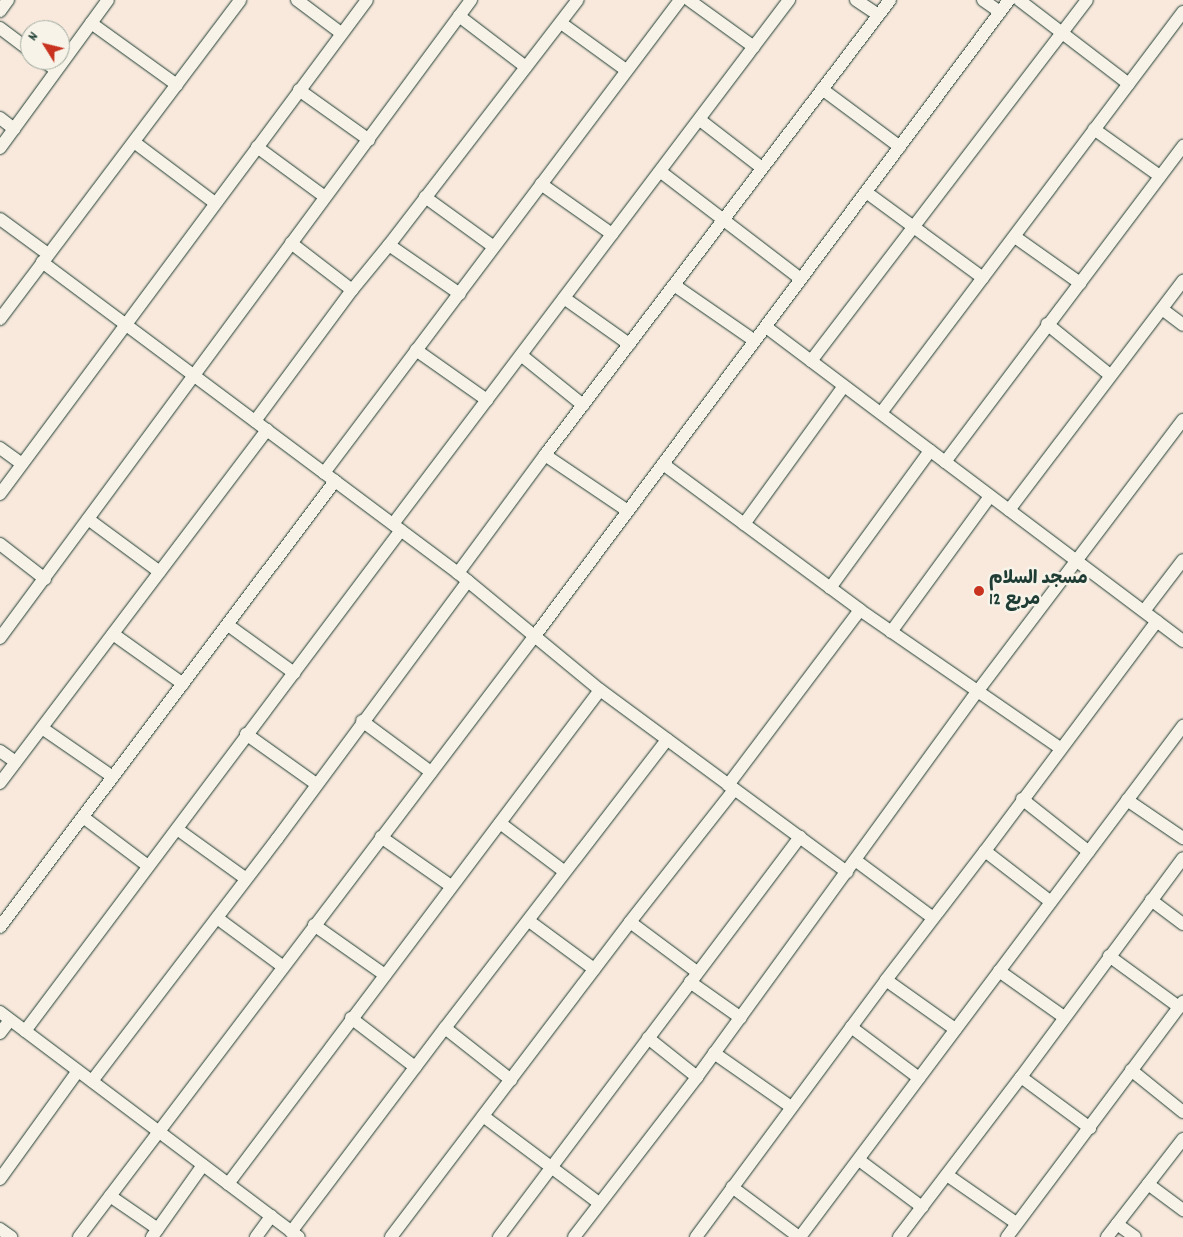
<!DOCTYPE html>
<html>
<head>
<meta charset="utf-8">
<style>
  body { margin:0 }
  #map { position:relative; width:1183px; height:1237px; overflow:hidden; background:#f8e9dc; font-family:Dekko,"Playpen Sans Arabic",sans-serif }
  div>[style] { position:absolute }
  .roads { filter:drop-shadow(0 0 1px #1f3d34) drop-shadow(0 0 1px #1f3d34) }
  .minor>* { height:12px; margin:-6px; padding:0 6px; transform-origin:6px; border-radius:6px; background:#f7f3e8 }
  .dots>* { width:14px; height:14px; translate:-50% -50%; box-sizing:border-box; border:2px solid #f7f3e8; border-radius:50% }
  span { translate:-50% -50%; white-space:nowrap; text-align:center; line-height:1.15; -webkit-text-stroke:5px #f7f3e8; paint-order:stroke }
  .poi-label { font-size:18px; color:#1f3d34; font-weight:700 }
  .left { translate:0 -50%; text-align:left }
  .north { position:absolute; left:20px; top:20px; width:50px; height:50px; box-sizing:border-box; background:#f7f3e8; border:1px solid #a1aaa0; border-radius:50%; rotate:306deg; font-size:14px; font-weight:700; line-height:20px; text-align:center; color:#1f3d34 }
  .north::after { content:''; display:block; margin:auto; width:18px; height:22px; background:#c8321e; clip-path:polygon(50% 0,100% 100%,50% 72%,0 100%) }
</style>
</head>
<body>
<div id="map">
  <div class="roads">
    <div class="minor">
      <i style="left:297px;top:0;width:55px;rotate:36.9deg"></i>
      <i style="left:689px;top:0;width:80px;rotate:35.9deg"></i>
      <i style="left:856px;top:0;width:27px;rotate:34deg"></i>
      <i style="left:983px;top:0;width:21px;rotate:35deg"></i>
      <i style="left:1019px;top:0;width:138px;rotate:37.4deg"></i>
      <i style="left:0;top:11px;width:14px;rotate:-54deg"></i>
      <i style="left:459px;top:16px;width:84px;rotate:37.3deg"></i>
      <i style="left:91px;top:23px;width:106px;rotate:35.8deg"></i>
      <i style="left:561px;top:23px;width:80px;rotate:35.9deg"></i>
      <i style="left:0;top:28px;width:38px;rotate:37deg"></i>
      <i style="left:42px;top:60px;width:17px;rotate:36deg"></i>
      <i style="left:822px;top:89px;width:97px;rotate:36.6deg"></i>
      <i style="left:299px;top:90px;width:86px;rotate:35.5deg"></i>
      <i style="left:0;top:118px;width:18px;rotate:38deg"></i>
      <i style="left:700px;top:120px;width:78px;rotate:37.7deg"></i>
      <i style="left:1094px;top:129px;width:81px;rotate:35.5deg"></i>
      <i style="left:134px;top:142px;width:101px;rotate:37deg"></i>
      <i style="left:257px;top:147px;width:84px;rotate:36.3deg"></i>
      <i style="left:0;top:148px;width:183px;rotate:-53.9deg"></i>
      <i style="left:661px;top:172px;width:176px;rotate:37.4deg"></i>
      <i style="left:541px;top:184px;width:87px;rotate:35.2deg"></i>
      <i style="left:866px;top:192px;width:145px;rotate:36.3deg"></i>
      <i style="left:425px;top:197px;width:85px;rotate:35.9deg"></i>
      <i style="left:0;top:219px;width:59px;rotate:36.1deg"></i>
      <i style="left:1015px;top:237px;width:80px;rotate:35.3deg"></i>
      <i style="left:291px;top:243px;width:77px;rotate:37.6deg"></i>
      <i style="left:389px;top:245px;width:86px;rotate:34.6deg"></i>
      <i style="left:42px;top:262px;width:519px;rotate:36.78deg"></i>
      <i style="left:458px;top:573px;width:184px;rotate:39.5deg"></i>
      <i style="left:600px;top:690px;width:307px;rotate:36.4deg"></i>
      <i style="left:674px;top:285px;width:98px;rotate:34.7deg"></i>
      <i style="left:564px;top:298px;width:80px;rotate:35.3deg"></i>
      <i style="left:1162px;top:309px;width:26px;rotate:37deg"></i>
      <i style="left:0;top:319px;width:399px;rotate:-53deg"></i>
      <i style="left:1047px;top:324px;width:81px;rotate:39deg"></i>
      <i style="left:766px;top:327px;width:522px;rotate:36.98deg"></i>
      <i style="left:416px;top:350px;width:87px;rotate:35.2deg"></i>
      <i style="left:521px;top:355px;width:80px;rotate:38.9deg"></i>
      <i style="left:811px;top:361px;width:454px;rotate:-52.6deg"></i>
      <i style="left:881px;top:413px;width:502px;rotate:-53.02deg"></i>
      <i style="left:255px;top:421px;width:163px;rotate:-53.5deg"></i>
      <i style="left:352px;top:290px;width:58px;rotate:-50.6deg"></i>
      <i style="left:389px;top:245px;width:309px;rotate:-52.4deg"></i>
      <i style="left:0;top:448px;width:27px;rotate:36deg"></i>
      <i style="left:545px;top:455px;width:100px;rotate:34deg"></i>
      <i style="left:945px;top:462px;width:396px;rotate:-53deg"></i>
      <i style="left:663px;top:464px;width:245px;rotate:36.5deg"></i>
      <i style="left:860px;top:610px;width:243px;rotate:34.6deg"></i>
      <i style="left:324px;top:473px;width:592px;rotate:-53.03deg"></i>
      <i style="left:0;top:494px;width:615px;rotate:-53.39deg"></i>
      <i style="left:1009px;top:510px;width:288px;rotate:-52.8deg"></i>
      <i style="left:88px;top:519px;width:89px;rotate:36.4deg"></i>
      <i style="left:393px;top:524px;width:657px;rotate:-52.92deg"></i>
      <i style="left:744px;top:524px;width:170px;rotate:-54.1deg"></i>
      <i style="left:0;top:544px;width:57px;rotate:37.9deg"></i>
      <i style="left:458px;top:573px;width:147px;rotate:-53.6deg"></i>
      <i style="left:545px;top:455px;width:571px;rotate:-52.83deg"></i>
      <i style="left:830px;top:588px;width:170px;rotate:-53.9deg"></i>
      <i style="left:1144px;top:611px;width:64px;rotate:-52.6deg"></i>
      <i style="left:228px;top:625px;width:82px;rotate:36deg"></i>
      <i style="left:891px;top:632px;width:168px;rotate:-53.9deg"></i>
      <i style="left:113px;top:634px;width:86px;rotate:35.5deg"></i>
      <i style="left:0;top:638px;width:793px;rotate:-53.56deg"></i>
      <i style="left:362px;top:721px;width:86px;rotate:36.5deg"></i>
      <i style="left:42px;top:728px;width:86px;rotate:34.6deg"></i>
      <i style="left:246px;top:734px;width:86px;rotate:35.5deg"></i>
      <i style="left:0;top:751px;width:19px;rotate:35deg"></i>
      <i style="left:0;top:783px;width:443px;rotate:-52.9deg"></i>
      <i style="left:728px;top:785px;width:219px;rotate:-53deg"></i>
      <i style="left:1022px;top:799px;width:85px;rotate:38.3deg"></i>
      <i style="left:1127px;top:800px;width:68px;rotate:34.2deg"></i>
      <i style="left:83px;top:817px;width:81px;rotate:37deg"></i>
      <i style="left:500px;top:823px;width:81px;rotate:37deg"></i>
      <i style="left:177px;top:829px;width:84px;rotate:35.8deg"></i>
      <i style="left:381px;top:837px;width:85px;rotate:35deg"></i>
      <i style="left:985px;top:851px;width:83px;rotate:37.7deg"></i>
      <i style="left:855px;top:860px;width:97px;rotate:36.6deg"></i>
      <i style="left:1151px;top:900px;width:40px;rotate:37deg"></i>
      <i style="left:217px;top:918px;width:81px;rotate:36.4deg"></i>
      <i style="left:529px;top:921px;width:81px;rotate:36.4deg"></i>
      <i style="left:630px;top:922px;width:84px;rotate:36.7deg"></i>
      <i style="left:314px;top:925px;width:87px;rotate:35.2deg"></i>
      <i style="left:0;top:927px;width:558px;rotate:-53.09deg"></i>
      <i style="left:1109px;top:956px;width:87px;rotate:36.1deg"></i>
      <i style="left:999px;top:971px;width:80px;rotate:35.3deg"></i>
      <i style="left:886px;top:980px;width:85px;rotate:35.4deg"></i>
      <i style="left:690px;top:982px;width:62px;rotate:35.2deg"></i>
      <i style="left:0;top:1012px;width:374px;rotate:37deg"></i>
      <i style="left:351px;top:1018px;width:81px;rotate:37.4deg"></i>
      <i style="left:851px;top:1027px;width:85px;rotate:36.9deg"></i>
      <i style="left:445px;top:1028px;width:84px;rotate:38.2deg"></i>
      <i style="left:25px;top:1031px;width:626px;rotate:-53.11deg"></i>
      <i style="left:0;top:1033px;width:16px;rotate:-52deg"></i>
      <i style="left:648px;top:1038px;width:63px;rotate:38.5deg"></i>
      <i style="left:714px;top:1053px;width:94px;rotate:35deg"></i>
      <i style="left:1131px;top:1070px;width:67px;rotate:38.9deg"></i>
      <i style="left:1021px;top:1077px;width:86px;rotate:36.5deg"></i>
      <i style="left:92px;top:1081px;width:305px;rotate:-52.6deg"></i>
      <i style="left:277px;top:839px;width:321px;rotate:-53.5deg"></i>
      <i style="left:483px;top:1116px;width:145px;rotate:36.9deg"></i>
      <i style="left:859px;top:1160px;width:79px;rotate:36.7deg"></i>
      <i style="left:947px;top:1175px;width:84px;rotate:34.8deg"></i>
      <i style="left:0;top:1179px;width:133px;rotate:-54.2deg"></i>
      <i style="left:228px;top:1184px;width:618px;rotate:-53.02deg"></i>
      <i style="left:1148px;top:1184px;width:44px;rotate:36.6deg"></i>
      <i style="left:732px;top:1187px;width:84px;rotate:36.7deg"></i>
      <i style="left:110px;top:1196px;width:58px;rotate:34.5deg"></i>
      <i style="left:1117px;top:1224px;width:22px;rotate:36deg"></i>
      <i style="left:0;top:1229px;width:14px;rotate:36deg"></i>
      <i style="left:291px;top:1232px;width:256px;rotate:-53deg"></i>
      <i style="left:445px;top:1028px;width:364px;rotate:-52.4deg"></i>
      <i style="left:79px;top:1237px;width:753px;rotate:-52.83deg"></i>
      <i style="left:534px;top:637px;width:795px;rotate:-53.29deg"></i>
      <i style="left:152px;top:1237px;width:88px;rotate:-54.7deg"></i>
      <i style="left:256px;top:1237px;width:26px;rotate:-54deg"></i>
      <i style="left:391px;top:1237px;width:395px;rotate:-52.8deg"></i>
      <i style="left:630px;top:922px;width:168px;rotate:-51.8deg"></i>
      <i style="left:499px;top:1237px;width:501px;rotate:-53.04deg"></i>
      <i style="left:574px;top:1237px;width:202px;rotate:-52.4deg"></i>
      <i style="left:697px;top:1077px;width:476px;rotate:-54deg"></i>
      <i style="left:977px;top:692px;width:341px;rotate:-52.9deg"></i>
      <i style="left:696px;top:1237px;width:320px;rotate:-53.5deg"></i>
      <i style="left:886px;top:980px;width:163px;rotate:-52.5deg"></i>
      <i style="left:985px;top:851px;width:287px;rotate:-53.2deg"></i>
      <i style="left:800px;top:1237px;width:639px;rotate:-53.15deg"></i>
      <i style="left:899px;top:1237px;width:201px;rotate:-52.7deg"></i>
      <i style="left:1021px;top:1077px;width:272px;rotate:-53.5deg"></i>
      <i style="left:1007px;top:1237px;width:294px;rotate:-53.2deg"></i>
      <i style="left:1107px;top:1237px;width:124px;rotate:-52.2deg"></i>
    </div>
  </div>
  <div class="dots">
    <i style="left:979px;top:591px;background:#c8321e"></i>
  </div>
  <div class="poi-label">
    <span class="left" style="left:989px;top:591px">مسجد السلام<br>مربع 12</span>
  </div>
  <div class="north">N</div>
</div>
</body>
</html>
